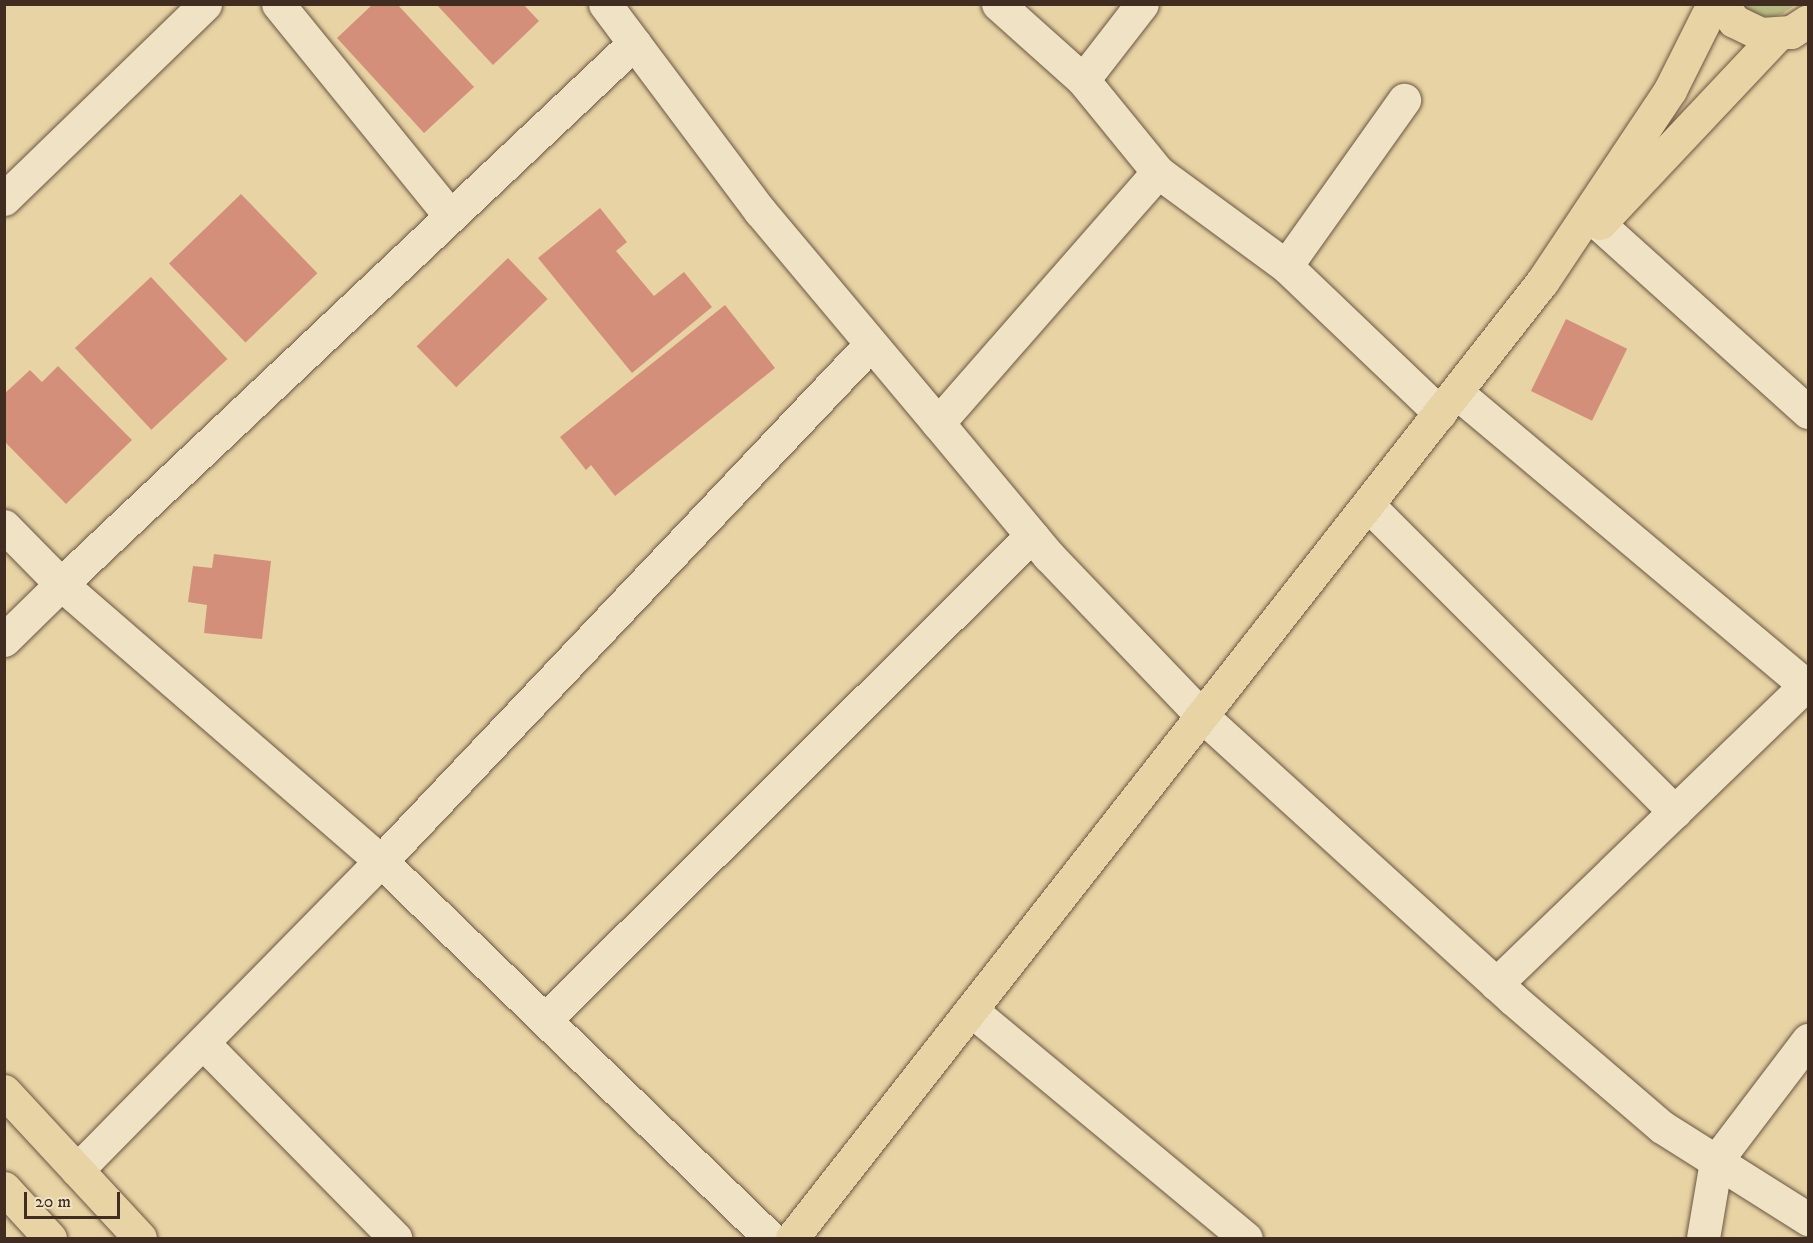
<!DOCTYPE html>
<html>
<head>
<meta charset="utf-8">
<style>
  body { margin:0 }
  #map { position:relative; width:1813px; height:1243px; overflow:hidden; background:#e8d3a4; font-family:"IM FELL DW Pica",serif }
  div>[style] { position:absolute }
  .green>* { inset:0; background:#b9bb84 }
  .building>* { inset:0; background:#d38f7a; transform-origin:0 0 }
  .roads { filter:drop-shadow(0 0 2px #6a5642) drop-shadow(0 0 2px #6a5642) }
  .minor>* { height:33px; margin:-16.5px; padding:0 16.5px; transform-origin:16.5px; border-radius:16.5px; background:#f0e2c4 }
  .major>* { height:33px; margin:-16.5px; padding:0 16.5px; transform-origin:16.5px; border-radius:16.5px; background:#e8d3a4 }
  span { translate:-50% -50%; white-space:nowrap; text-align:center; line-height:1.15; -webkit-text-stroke:4.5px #f0e2c4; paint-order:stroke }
  .frame { position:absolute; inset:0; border:6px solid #402c21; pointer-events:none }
  .scale { position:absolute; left:24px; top:1192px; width:96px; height:27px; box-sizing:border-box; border:3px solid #402c21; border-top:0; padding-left:8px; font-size:18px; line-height:21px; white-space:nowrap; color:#402c21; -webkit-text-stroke:4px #f0e2c4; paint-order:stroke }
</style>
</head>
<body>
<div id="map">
  <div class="green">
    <i style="clip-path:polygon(1741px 5px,1795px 5px,1782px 14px,1770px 17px,1757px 15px)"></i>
  </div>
  <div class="building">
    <i style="clip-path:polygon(373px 4px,397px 4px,474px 87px,424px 133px,337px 38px)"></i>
    <i style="clip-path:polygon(436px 4px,523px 4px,539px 21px,493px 65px)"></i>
    <i style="left:241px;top:194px;width:110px;height:100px;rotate:46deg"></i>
    <i style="clip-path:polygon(600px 208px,627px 242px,616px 251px,654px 296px,684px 272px,712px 307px,632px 373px,538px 258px)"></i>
    <i style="left:508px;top:258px;width:57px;height:127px;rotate:46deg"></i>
    <i style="left:151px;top:277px;width:112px;height:104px;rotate:47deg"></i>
    <i style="clip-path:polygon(725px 305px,775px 368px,615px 496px,591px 465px,586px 470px,560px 437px)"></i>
    <i style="left:1566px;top:319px;width:68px;height:80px;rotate:26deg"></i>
    <i style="clip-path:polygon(58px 366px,132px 440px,66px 504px,4px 441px,4px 394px,30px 370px,42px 382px)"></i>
    <i style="clip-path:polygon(214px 554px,271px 561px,262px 639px,204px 633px,207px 605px,188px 602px,193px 566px,212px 568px)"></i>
  </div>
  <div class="roads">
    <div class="minor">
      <i style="left:278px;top:4px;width:273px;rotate:50.9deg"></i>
      <i style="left:605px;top:4px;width:259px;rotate:53.2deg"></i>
      <i style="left:760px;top:211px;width:277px;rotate:50deg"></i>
      <i style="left:938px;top:423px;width:173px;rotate:50.2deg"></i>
      <i style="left:1049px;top:556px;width:221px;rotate:46.3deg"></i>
      <i style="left:1202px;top:716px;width:420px;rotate:42.3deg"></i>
      <i style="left:1513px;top:999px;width:196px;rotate:40.7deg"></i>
      <i style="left:1662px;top:1127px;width:173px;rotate:32.2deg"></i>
      <i style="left:998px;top:4px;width:114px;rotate:41.8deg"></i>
      <i style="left:1083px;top:80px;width:119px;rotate:50.8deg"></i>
      <i style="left:1158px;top:172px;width:159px;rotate:36.3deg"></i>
      <i style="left:1286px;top:266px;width:213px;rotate:43.7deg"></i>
      <i style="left:1083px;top:80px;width:96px;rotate:-52.2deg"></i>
      <i style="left:4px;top:199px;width:280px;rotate:-44.1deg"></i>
      <i style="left:1599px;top:224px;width:281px;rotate:42deg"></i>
      <i style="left:1286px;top:266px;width:204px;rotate:-54.6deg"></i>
      <i style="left:1456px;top:392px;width:457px;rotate:40deg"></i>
      <i style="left:938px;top:423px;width:334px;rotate:-48.8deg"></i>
      <i style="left:1368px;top:505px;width:434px;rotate:45deg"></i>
      <i style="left:4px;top:526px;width:81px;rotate:45.5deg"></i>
      <i style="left:61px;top:584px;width:423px;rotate:40.9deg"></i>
      <i style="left:381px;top:861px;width:542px;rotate:44.1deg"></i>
      <i style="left:4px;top:640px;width:80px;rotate:-44.5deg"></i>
      <i style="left:61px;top:584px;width:788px;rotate:-43.35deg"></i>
      <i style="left:1496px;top:984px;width:434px;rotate:-44deg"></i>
      <i style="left:971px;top:1010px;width:357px;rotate:39.7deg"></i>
      <i style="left:545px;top:1020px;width:687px;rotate:-44.88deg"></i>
      <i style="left:203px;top:1043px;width:274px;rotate:45.4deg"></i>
      <i style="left:77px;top:1170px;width:433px;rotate:-45.5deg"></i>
      <i style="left:381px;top:861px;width:712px;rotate:-46.54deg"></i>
      <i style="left:1703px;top:1238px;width:78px;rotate:-80.4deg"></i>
      <i style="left:1716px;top:1161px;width:152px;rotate:-52.8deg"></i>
    </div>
    <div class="major">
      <i style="left:1722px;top:4px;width:21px;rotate:55deg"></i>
      <i style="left:1734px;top:21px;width:30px;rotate:26deg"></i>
      <i style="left:1761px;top:34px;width:30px;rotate:-4deg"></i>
      <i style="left:1791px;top:32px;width:20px;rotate:-33deg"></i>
      <i style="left:1600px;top:223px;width:258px;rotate:-46.7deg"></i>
      <i style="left:4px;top:1091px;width:200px;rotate:47.2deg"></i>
      <i style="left:4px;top:1188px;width:68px;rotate:47.4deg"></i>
      <i style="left:792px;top:1238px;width:1215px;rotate:-51.89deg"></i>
      <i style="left:1542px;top:282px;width:231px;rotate:-56.3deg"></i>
      <i style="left:1670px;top:90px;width:96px;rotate:-63.4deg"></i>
    </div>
  </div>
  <div class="frame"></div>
  <div class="scale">20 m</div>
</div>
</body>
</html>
